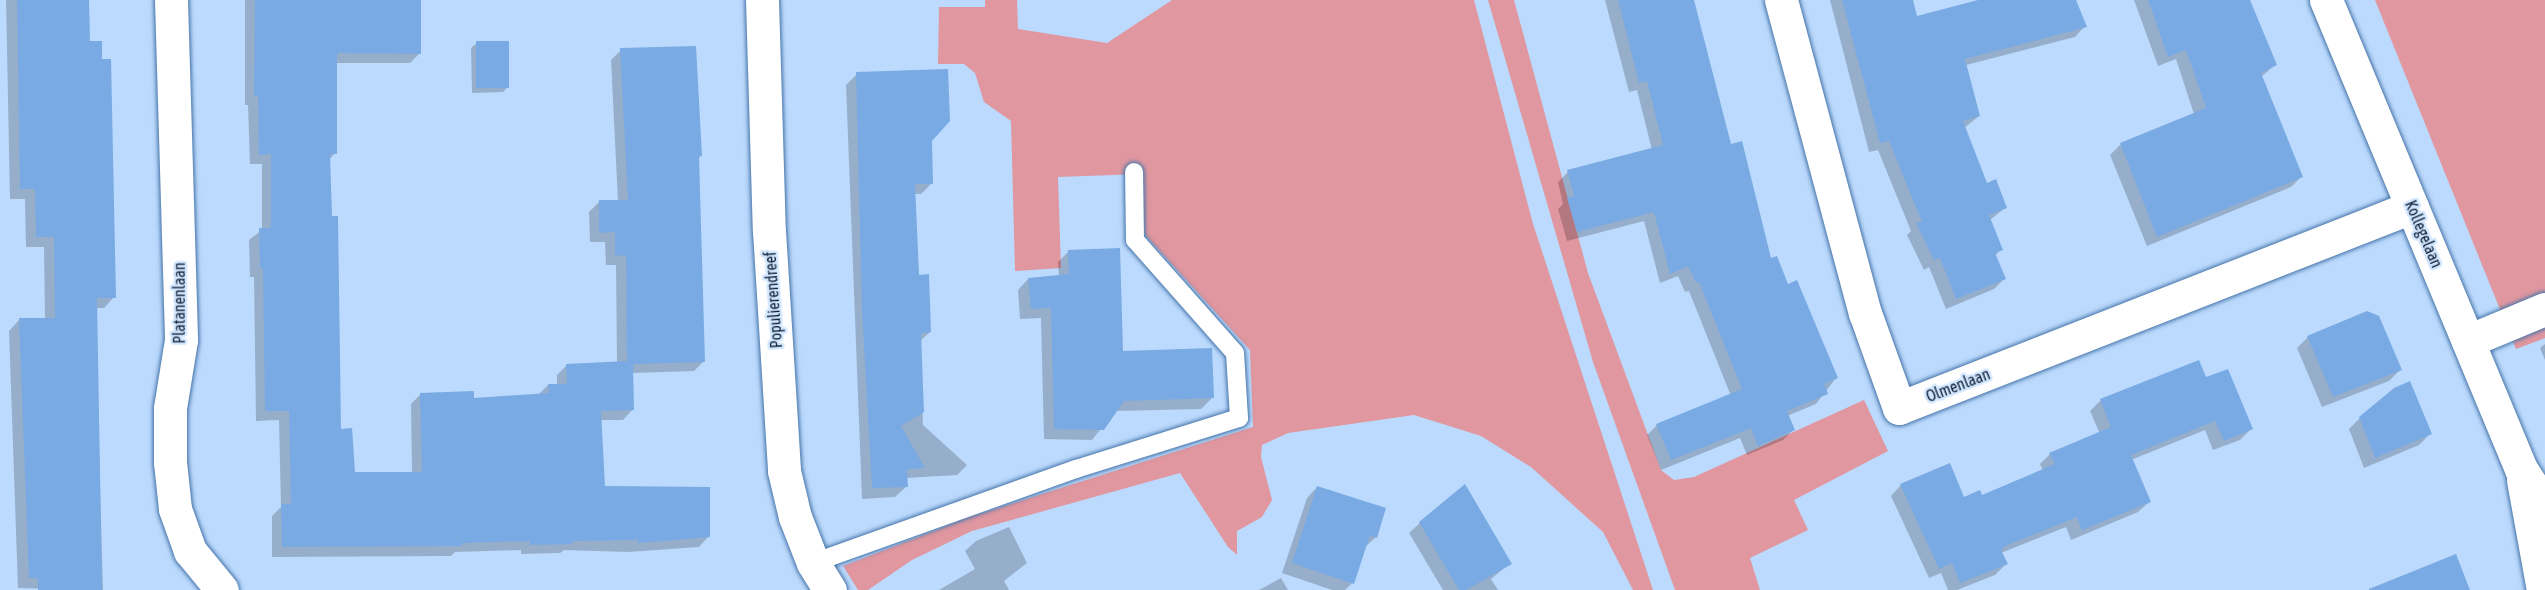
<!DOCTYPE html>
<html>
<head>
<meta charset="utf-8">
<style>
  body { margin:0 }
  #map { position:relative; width:2545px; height:590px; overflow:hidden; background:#bcdafd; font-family:"Asap Condensed",sans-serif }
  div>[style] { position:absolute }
  .green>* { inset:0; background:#e0979f }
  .shadow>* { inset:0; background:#0003 }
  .building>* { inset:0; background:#79aae3; transform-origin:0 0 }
  .roads { filter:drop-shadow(0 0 2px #4574a9) drop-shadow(0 0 2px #4574a9) }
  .lane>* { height:18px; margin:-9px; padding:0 9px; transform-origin:9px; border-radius:9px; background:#fff }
  .street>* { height:33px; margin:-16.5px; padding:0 16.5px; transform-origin:16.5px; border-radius:16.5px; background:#fff }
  span { translate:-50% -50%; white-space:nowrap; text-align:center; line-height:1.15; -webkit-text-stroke:5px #d2e6fe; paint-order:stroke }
  .street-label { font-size:16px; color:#091d32 }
</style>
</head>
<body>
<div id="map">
  <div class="green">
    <i style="clip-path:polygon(985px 0,1017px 0,1018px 29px,1107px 43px,1172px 0,1474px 0,1533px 224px,1653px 590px,1633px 590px,1603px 532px,1531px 467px,1481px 436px,1414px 415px,1288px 433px,1262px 445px,1261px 457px,1272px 500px,1262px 517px,1237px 531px,1237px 555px,1228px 547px,1180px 473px,972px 531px,912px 560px,868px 590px,858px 590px,843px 566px,970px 517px,1253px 427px,1250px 350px,1145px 235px,1140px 174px,1058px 177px,1061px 268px,1015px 271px,1011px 121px,984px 102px,975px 73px,964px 64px,938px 64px,939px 7px,985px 7px)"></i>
    <i style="clip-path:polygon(1488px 0,1514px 0,1588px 273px,1661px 470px,1674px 480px,1694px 477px,1864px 400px,1888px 451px,1794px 500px,1808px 530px,1750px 558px,1760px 590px,1675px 590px,1593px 362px)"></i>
    <i style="clip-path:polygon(2375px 0,2545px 0,2545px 338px,2516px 349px)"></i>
  </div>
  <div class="shadow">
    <i style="clip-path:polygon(6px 0,88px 0,89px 43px,114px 297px,104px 308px,95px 308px,103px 590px,18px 588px,9px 331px,19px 320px,45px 319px,44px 247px,26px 247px,25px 199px,10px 199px)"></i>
    <i style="clip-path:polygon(245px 0,347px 0,420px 53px,410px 63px,335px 63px,335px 153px,329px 160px,339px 430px,354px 474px,412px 473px,411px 404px,421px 394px,472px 399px,538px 395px,548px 385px,557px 385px,557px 375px,567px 365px,617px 363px,616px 265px,606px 265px,605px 242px,590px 242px,589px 212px,599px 202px,618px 201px,611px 60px,621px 50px,701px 156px,698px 159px,704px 361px,694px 371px,632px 373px,633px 409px,623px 420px,600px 420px,603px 488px,709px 536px,699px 547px,628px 552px,564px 550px,560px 553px,521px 554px,521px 550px,455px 552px,451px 556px,272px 557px,272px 516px,281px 507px,279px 420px,256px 421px,254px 277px,250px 277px,249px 240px,262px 230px,262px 164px,250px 164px,248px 105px,245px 105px)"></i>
    <i style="clip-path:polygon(1605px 0,1692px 0,1730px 146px,1770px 260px,1836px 378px,1816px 404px,1787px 416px,1793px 430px,1783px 440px,1747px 455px,1740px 438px,1661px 470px,1647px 435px,1657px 425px,1731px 396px,1689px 291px,1685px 292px,1678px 276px,1660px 283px,1644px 221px,1567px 241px,1558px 209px,1563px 204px,1558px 182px,1568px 172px,1652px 150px,1637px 90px,1629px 92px)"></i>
    <i style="clip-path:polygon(1830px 0,1911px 0,1916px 18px,1980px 0,2074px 0,2085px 26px,2075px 37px,1966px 65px,1979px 116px,1964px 128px,1986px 184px,2005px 208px,1990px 220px,2001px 249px,1995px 256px,2004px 279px,1994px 289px,1946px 309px,1929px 267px,1924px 270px,1907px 235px,1911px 231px,1878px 150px,1869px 152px)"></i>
    <i style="clip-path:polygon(2134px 0,2216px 0,2275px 65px,2261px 77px,2301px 177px,2291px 187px,2147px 246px,2110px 155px,2120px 145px,2194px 114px,2176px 59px,2158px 66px)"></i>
    <i style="clip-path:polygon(477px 43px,509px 86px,503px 92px,472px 93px,471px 48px)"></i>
    <i style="clip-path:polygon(857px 74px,931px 141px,932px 183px,921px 194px,914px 194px,917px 276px,930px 332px,920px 341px,923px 425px,967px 465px,957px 475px,906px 478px,906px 487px,895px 497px,862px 499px,846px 85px)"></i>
    <i style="clip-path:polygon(1069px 251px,1122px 352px,1212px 398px,1201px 409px,1115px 411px,1092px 440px,1044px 439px,1041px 318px,1020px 319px,1018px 290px,1028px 279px,1059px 277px,1058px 262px)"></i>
    <i style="clip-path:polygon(2308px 337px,2400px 370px,2389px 381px,2322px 407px,2297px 348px)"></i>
    <i style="clip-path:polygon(2545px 344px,2545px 360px,2540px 348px)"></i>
    <i style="clip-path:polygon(2206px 379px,2251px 429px,2240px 440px,2213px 450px,2205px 430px,2131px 460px,2149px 502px,2138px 512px,2071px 540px,2066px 527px,2001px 553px,2006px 564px,1995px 575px,1957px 590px,1948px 590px,1941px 573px,1929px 578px,1891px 496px,1901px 485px,1963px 499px,1981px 496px,2043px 470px,2040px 464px,2050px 454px,2100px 434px,2090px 411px,2101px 400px)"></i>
    <i style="clip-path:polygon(2360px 418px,2430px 434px,2419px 445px,2364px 468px,2349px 429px)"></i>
    <i style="clip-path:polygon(1317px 487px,1376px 537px,1365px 547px,1352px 583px,1345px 590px,1332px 590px,1282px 573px,1307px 498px)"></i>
    <i style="clip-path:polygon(1420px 523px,1510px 563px,1491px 579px,1498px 590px,1443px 590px,1409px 533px)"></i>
    <i style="clip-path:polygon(1009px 527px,1027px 563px,1004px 581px,1009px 590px,939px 590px,975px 569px,965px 551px,976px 541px)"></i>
    <i style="clip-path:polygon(1281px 578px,1288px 590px,1259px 590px)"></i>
  </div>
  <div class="building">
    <i style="clip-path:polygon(17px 0,89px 0,90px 41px,102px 41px,102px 59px,111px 59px,116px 298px,97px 298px,102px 590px,38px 590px,38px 578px,29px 578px,19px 318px,55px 318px,54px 237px,36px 237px,35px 189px,20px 189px)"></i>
    <i style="clip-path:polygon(255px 0,421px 0,421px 54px,337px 53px,337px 154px,330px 154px,332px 216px,338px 216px,341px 429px,352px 428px,355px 472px,422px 472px,420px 393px,474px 391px,474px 398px,549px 393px,548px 384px,567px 384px,566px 364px,627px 361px,626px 255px,615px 256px,615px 232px,599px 233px,599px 200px,628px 200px,620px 48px,696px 46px,702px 156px,699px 156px,705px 362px,633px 364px,634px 410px,601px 411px,605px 486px,710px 487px,710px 537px,638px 543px,638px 540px,572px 541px,572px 544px,530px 545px,530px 541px,462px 543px,462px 546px,282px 547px,281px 504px,291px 504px,289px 411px,265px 411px,263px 268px,260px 268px,259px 228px,271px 228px,271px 154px,259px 155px,258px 96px,254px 96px)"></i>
    <i style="clip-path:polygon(1618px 0,1694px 0,1731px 144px,1742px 141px,1771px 258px,1777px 256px,1788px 284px,1797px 280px,1838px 378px,1824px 384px,1828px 394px,1787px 411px,1795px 430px,1758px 446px,1751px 428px,1671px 460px,1656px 424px,1742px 389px,1699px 282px,1696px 283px,1688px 266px,1670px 274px,1654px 212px,1577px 232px,1567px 198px,1574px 196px,1567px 170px,1663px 145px,1647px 81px,1639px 83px)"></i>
    <i style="clip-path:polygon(1842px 0,1913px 0,1917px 16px,1978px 0,2076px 0,2087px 27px,1965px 59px,1980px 116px,1963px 121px,1987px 183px,1996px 179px,2007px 208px,1989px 215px,2003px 250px,1995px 253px,2006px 279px,1956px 299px,1940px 258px,1934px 260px,1916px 223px,1922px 222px,1889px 141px,1880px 143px)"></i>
    <i style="clip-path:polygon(2148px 0,2250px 0,2277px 65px,2261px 73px,2303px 177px,2157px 237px,2120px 143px,2206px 108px,2186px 50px,2168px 57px)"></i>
    <i style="left:476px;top:41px;width:33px;height:47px"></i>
    <i style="clip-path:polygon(948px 69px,950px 121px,932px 141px,933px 184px,915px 184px,919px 275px,929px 274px,931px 332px,921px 333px,924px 412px,901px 426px,925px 468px,907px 469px,908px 487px,872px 488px,862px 310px,856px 72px)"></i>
    <i style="clip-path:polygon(1120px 248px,1123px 351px,1212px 348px,1214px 398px,1124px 401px,1104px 430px,1054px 429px,1051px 308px,1031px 309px,1028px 278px,1069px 274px,1068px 250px)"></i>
    <i style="clip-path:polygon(2367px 311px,2379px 316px,2402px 370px,2333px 397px,2307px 336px)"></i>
    <i style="clip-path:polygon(2199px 360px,2206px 377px,2228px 369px,2253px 429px,2224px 441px,2215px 421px,2131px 455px,2151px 502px,2082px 530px,2077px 517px,2005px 546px,2001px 550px,2008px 564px,1960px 583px,1952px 563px,1939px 569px,1900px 484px,1950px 463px,1964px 497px,1980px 490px,1982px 495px,2055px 464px,2049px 453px,2111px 427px,2100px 399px)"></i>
    <i style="clip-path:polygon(2410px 381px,2432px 434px,2375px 458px,2359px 417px,2394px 388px)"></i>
    <i style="clip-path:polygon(1465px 484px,1512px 564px,1466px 590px,1459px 590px,1419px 522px)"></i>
    <i style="clip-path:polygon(1317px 486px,1386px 508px,1377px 538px,1370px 535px,1354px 584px,1292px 563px)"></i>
    <i style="clip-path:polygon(2456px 554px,2470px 590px,2369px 590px,2369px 589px)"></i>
  </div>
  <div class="roads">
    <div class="lane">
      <i style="left:813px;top:563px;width:279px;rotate:-19.7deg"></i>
      <i style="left:1076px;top:469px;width:171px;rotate:-17.4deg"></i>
      <i style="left:1239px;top:418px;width:65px;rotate:-93.5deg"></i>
      <i style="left:1235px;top:353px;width:151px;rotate:-131.5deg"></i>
      <i style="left:1135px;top:240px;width:68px;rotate:-90.8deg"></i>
    </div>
    <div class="street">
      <i style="left:171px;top:0;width:340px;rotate:88.3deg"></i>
      <i style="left:181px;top:340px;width:69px;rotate:99.2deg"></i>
      <i style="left:170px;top:408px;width:54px;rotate:90deg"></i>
      <i style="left:170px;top:462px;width:47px;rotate:83.9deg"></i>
      <i style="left:175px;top:509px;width:45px;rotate:70.3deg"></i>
      <i style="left:190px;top:551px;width:50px;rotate:50.6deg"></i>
      <i style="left:762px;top:0;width:231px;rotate:88.3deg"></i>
      <i style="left:769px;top:231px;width:240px;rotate:86.4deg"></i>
      <i style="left:784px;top:471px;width:47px;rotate:76.6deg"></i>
      <i style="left:795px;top:517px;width:49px;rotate:68.6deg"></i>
      <i style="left:813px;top:563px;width:32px;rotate:58deg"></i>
      <i style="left:1781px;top:0;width:324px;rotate:75deg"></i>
      <i style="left:1865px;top:313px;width:101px;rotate:70.3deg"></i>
      <i style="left:1899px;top:408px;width:551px;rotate:-21.4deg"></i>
      <i style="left:2326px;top:0;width:508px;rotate:67.42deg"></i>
      <i style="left:2521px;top:469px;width:44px;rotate:57deg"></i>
      <i style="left:2468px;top:341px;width:83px;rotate:-22.6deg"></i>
      <i style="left:2523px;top:480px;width:112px;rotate:79.7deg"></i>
    </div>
  </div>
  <div class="street-label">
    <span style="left:2424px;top:234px;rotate:67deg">Kollegelaan</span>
    <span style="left:773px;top:300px;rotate:-94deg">Populierendreef</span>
    <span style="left:179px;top:303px;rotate:-90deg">Platanenlaan</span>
    <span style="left:1958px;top:385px;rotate:-21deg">Olmenlaan</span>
  </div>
</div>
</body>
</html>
